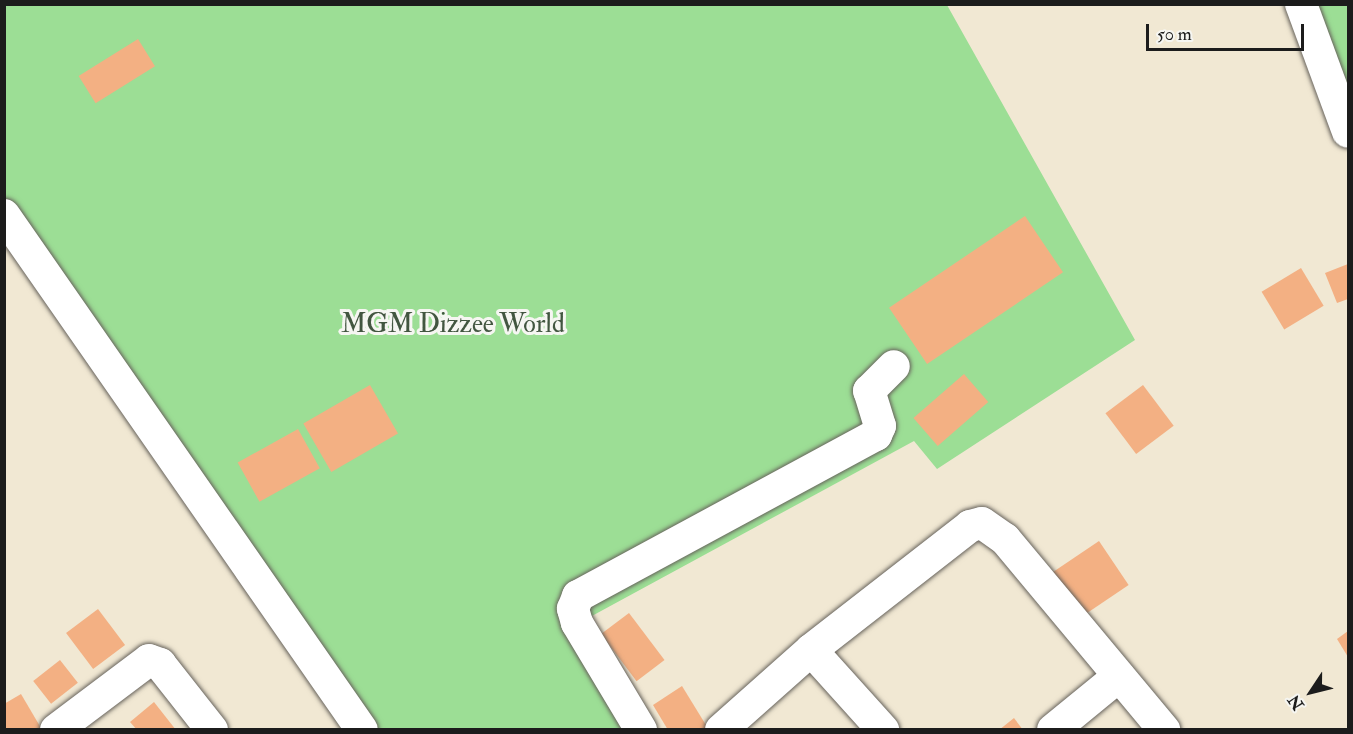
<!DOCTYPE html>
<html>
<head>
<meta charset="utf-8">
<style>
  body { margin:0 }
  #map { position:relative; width:1353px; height:734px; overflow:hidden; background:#f1e8d3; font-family:"IM FELL Double Pica",serif }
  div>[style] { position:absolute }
  .green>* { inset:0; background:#9cde95 }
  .building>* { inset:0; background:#f3b083; transform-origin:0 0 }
  .roads { filter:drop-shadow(0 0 2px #67635c) drop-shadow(0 0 2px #67635c) }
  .minor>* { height:32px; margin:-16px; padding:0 16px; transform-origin:16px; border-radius:16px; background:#fff }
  span { translate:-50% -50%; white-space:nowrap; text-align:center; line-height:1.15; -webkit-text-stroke:6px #f6f6f2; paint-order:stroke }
  .park-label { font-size:26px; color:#425640 }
  .frame { position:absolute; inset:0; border:6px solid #1c1c1c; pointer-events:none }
  .north { position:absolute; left:1281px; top:662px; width:60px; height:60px; -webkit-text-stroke:4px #f6f6f2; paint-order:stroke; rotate:235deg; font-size:16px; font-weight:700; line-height:24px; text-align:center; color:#1c1c1c }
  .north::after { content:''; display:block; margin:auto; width:21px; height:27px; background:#1c1c1c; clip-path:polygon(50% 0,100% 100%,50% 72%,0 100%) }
  .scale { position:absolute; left:1146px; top:24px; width:158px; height:27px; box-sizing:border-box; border:3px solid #1c1c1c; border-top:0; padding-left:8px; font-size:18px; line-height:21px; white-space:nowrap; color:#1c1c1c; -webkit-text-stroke:4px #f6f6f2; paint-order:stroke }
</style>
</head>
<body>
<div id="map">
  <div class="green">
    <i style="clip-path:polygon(4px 5px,947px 5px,1135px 340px,937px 469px,914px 441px,590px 617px,655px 729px,342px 729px,5px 240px)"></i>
    <i style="clip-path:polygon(1309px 5px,1348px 5px,1348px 109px)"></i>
  </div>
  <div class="building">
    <i style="left:138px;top:39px;width:32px;height:70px;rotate:58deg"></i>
    <i style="left:1025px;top:216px;width:68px;height:164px;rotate:56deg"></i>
    <i style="clip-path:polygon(1348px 264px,1348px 299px,1337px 303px,1325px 273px)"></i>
    <i style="left:1301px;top:268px;width:44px;height:46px;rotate:59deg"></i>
    <i style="left:964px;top:374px;width:37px;height:67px;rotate:49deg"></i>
    <i style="left:370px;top:385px;width:56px;height:77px;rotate:60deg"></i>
    <i style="left:1143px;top:385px;width:51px;height:47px;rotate:53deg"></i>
    <i style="left:298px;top:429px;width:45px;height:69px;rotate:61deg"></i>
    <i style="left:1099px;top:541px;width:53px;height:59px;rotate:56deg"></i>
    <i style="left:98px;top:609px;width:45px;height:40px;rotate:53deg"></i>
    <i style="left:629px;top:613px;width:59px;height:35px;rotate:53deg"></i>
    <i style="clip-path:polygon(1348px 631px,1348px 657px,1337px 639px)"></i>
    <i style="left:60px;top:660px;width:29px;height:34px;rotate:52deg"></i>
    <i style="clip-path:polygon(682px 686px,709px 730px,668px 730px,653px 705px)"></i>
    <i style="clip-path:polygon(21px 694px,41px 728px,39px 730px,4px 730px,4px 704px)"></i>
    <i style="clip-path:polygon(154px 702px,176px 730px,137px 730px,130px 722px)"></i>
    <i style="clip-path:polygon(1014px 718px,1023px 730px,999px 730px)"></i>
  </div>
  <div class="roads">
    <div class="minor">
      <i style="left:1301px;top:4px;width:136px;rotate:69.8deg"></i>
      <i style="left:4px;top:215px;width:627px;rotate:55.2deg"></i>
      <i style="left:811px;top:650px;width:108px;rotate:48deg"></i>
      <i style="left:56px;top:730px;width:116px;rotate:-37deg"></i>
      <i style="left:149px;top:660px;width:12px;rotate:20deg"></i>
      <i style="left:160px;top:664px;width:84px;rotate:51.8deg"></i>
      <i style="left:641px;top:730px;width:125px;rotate:-120.9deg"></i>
      <i style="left:577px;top:623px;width:15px;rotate:-106deg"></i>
      <i style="left:573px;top:609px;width:14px;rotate:-69deg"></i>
      <i style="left:578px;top:596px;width:339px;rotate:-28.4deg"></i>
      <i style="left:876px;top:435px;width:10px;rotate:-66deg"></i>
      <i style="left:880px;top:426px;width:37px;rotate:-107deg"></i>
      <i style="left:869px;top:391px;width:35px;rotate:-45deg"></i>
      <i style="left:721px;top:730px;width:120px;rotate:-41.6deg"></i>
      <i style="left:811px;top:650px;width:202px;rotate:-37.9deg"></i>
      <i style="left:970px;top:526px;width:12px;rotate:-14deg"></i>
      <i style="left:982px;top:523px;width:28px;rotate:35deg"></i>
      <i style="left:1005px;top:539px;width:249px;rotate:50.2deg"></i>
      <i style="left:1053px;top:730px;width:85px;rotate:-39.3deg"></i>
    </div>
  </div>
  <div class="park-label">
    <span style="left:453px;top:325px">MGM Dizzee World</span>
  </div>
  <div class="frame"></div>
  <div class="north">N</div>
  <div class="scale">50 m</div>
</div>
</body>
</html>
